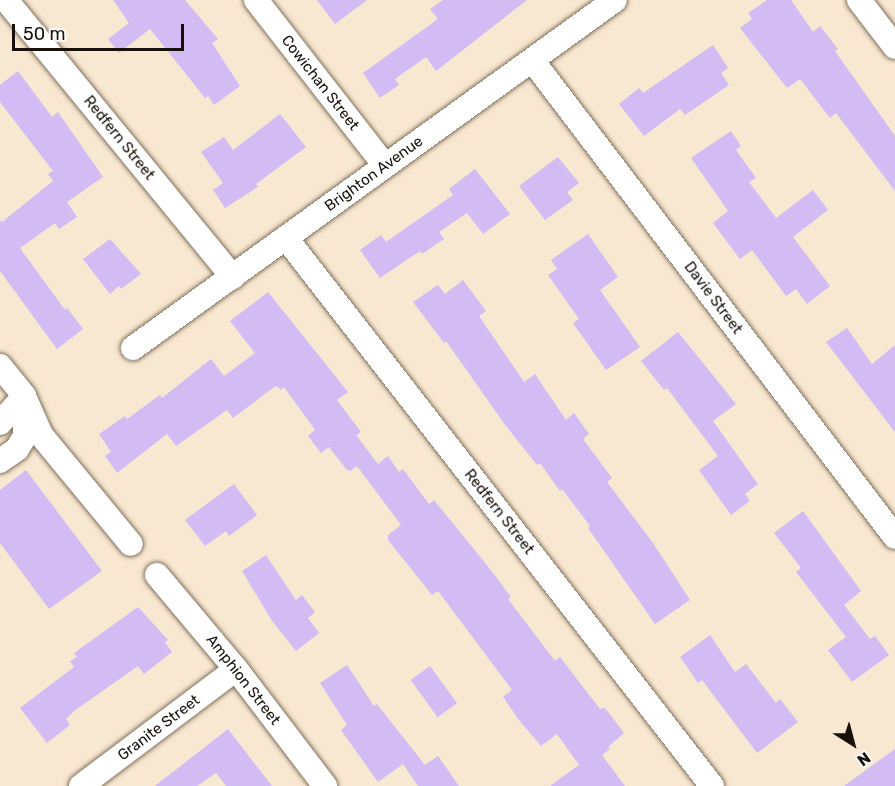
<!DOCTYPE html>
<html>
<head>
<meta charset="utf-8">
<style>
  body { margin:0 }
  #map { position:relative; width:895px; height:786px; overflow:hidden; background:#f8e7d1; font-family:Rubik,sans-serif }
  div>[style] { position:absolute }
  .building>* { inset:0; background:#d3bbf3; transform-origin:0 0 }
  .roads { filter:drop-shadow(0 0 2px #80715c) drop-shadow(0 0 2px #80715c) }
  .minor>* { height:24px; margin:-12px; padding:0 12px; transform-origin:12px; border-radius:12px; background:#fff }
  span { translate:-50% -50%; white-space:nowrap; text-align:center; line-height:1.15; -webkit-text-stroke:6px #fff; paint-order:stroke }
  .street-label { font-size:15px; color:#171109 }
  .north { position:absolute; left:823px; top:714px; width:60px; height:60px; -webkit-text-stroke:4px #fff; paint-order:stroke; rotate:144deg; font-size:16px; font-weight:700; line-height:24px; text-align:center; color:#171109 }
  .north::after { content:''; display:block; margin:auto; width:21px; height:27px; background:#171109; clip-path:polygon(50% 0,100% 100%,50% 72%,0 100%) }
  .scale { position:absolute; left:12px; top:24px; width:172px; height:27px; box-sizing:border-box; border:3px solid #171109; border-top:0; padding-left:8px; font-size:18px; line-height:21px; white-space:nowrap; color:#171109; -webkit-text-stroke:4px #fff; paint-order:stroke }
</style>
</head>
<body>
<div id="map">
  <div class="building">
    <i style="clip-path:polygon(113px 0,185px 0,218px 39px,212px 43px,240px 86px,214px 105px,208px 96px,205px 98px,150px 29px,119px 53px,108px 39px,129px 23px)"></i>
    <i style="clip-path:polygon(317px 0,367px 0,335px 24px)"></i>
    <i style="clip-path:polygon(443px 0,527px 0,436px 71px,426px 57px,395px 79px,399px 85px,380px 98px,363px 73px,438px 19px,430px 9px)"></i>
    <i style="clip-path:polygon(767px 0,791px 0,813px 32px,820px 26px,838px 49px,835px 51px,895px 136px,895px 191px,836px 113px,830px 118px,800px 79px,787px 88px,740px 28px,752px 19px,748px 13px)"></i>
    <i style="clip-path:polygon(713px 45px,728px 68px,721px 73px,729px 85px,685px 115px,680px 109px,644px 136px,619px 104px,639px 88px,643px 93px)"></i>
    <i style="clip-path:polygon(18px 71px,52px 117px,58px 112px,103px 177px,67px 202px,77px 217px,59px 229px,55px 223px,20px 248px,65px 310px,67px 308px,83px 329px,57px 349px,0 271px,0 220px,2px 222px,53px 181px,48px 174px,53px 171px,0 102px,0 85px)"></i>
    <i style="clip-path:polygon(280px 114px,306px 147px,256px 184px,258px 187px,225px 208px,213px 190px,223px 183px,201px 152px,224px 137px,233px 150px)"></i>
    <i style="clip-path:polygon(731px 131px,741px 146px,736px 150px,756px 178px,749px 182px,776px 218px,813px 190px,828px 210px,793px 237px,830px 286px,807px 304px,796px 289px,786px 296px,752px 250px,740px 259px,713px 223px,728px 211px,691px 158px)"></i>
    <i style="clip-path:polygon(558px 157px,579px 183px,567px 192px,573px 200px,545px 220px,519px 186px)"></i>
    <i style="clip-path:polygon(475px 169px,510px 214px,483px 234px,467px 213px,439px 232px,444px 239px,422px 254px,420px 251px,380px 278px,360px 250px,381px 235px,386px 242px,453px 195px,449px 189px)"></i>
    <i style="clip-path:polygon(588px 234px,618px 277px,600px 290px,640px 347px,606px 370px,573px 323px,579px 319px,548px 275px,557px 269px,551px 260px)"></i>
    <i style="clip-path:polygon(110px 239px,141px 274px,121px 289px,119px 286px,110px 294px,83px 259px)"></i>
    <i style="clip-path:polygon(463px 280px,486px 311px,479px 316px,524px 382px,535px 374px,566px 420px,574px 413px,589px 434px,583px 439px,612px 478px,607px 482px,653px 543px,690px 600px,655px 624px,588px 528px,590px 526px,562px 489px,560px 491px,540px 463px,537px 465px,506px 426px,446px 341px,444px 343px,413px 302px,438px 285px,445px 294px)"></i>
    <i style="clip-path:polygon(268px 292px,348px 392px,337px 400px,361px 432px,356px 435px,378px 464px,388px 456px,399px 472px,403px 469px,429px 504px,434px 500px,490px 569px,511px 597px,508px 599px,555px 661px,560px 657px,600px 709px,605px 708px,624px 733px,608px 747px,610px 749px,602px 755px,625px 786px,550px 786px,579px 765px,557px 734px,541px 746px,519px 720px,503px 697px,512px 690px,438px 591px,432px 595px,388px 540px,388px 535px,401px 525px,357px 466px,350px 471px,346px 469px,329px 447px,321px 453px,308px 436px,315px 430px,284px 387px,281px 390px,277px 386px,273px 388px,233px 418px,227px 410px,176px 446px,167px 434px,117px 473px,105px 456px,111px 452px,99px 434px,125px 416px,127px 419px,160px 395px,162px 398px,211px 359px,224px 376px,255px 353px,230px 321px)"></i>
    <i style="clip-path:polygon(847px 328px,872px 364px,895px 345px,895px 432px,826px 342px)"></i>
    <i style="clip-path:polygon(678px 332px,736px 404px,713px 421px,758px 484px,745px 494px,750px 501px,731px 515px,699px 470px,718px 456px,667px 388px,664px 390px,641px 361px)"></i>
    <i style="clip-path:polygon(26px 470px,102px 571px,49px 609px,0 543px,0 490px)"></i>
    <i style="clip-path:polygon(234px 484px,257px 515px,229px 536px,226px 531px,205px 546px,185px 520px)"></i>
    <i style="clip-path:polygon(803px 511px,861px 591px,844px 605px,870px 639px,875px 636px,889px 655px,852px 682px,828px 650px,846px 637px,796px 572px,801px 568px,774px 533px)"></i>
    <i style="clip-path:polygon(266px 555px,296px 600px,302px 595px,315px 612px,308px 618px,319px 633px,296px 651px,272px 621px,242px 571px)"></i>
    <i style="clip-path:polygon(138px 607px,168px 640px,165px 642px,172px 652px,144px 674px,138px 666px,74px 711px,66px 719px,70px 725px,47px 743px,20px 708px,74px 667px,70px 661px,77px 657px,74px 653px)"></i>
    <i style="clip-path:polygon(710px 635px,735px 672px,746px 664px,776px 703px,780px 699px,798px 722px,757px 753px,702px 680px,698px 683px,680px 657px)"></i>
    <i style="clip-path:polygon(347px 665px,374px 706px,377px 704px,425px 765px,438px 756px,459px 786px,418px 786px,403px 764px,378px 782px,341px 730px,347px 725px,320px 683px)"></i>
    <i style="left:430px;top:666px;width:46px;height:24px;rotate:54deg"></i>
    <i style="clip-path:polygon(228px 729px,272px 786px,226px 786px,216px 773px,197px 786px,155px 786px)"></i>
    <i style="clip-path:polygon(895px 749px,895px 786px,844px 786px)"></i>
  </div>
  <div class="roads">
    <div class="minor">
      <i style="left:6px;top:0;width:358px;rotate:50.7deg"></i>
      <i style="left:256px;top:0;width:210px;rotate:52.1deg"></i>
      <i style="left:859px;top:0;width:59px;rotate:52.5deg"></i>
      <i style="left:532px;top:60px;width:599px;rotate:52.73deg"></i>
      <i style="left:286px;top:238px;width:694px;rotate:52.14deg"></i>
      <i style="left:133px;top:348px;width:594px;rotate:-35.83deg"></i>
      <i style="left:0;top:366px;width:38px;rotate:51deg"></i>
      <i style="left:24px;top:396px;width:43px;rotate:66.4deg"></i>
      <i style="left:41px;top:435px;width:141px;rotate:50.5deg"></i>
      <i style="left:0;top:423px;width:36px;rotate:-48deg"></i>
      <i style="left:0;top:461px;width:21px;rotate:-35deg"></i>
      <i style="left:17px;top:449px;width:15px;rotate:-58deg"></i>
      <i style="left:25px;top:436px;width:29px;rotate:-90deg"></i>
      <i style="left:157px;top:575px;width:123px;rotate:50deg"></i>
      <i style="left:236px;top:669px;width:147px;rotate:52.7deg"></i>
      <i style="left:81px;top:786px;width:194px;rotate:-37deg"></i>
    </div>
  </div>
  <div class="street-label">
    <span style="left:320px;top:83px;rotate:52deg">Cowichan Street</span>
    <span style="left:119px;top:138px;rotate:51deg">Redfern Street</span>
    <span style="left:374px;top:174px;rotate:-36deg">Brighton Avenue</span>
    <span style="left:713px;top:298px;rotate:53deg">Davie Street</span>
    <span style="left:499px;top:512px;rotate:52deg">Redfern Street</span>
    <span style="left:243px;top:680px;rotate:52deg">Amphion Street</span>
    <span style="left:159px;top:728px;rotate:-37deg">Granite Street</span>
  </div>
  <div class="north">N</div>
  <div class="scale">50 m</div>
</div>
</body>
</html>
